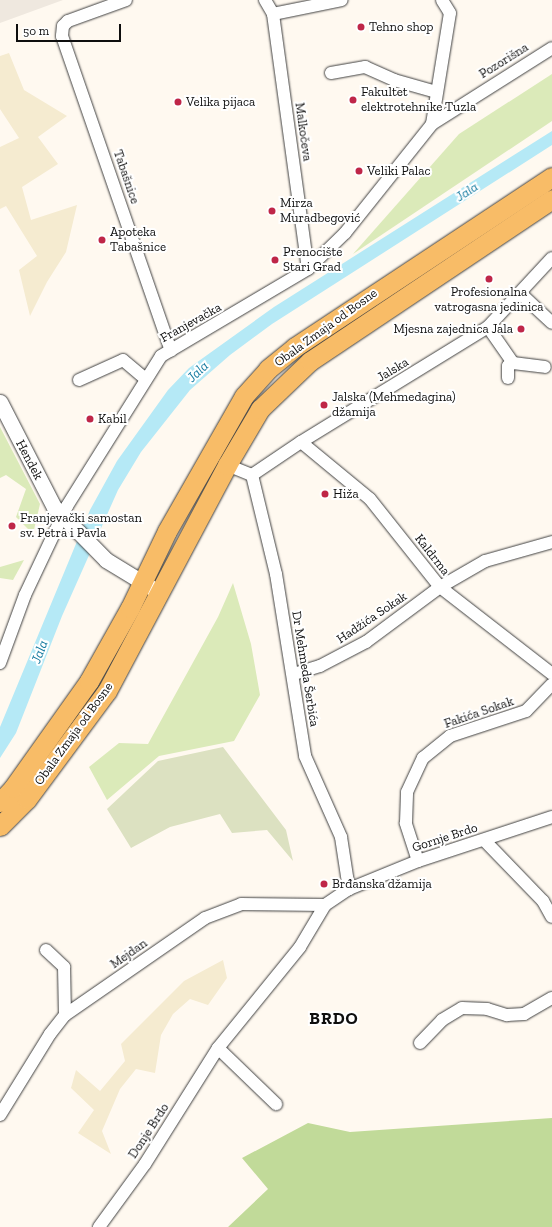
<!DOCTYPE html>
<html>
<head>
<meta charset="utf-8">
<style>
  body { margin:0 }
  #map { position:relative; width:552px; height:1227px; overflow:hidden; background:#fff9f0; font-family:"Zilla Slab",serif }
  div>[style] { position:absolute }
  .farmland>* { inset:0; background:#f5ebd0 }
  .green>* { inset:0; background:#dbeab9 }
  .forest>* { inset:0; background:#c1da99 }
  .cemetery>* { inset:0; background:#dce1c1 }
  .plaza>* { inset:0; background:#efe8df }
  .water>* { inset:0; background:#b5e9f6 }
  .roads { filter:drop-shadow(0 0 1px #414141) drop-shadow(0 0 1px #414141) }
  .minor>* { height:12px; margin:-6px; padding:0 6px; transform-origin:6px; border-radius:6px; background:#fff }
  .tertiary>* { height:15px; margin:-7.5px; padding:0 7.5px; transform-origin:7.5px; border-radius:7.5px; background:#fff }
  .primary>* { height:19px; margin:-9.5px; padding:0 9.5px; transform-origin:9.5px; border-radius:9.5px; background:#f8bc67 }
  .dots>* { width:11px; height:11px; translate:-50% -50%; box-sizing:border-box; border:2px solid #fff; border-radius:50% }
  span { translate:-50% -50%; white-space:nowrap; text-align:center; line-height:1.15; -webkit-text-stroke:4px #fff; paint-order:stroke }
  .poi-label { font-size:13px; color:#0e0e0e }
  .left { translate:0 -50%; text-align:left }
  .right { translate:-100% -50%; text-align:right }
  .street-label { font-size:13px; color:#0e0e0e }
  .water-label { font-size:14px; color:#177ca1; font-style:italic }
  .district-label { font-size:17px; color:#0e0e0e; font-weight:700; letter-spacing:1px }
  .scale { position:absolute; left:16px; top:24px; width:105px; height:18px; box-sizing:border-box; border:2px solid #0e0e0e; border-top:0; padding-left:5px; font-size:12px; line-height:14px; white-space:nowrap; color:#0e0e0e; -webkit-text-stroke:3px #fff; paint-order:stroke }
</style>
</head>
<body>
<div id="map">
  <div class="farmland">
    <i style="clip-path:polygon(9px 53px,24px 90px,67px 116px,38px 137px,58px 164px,22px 187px,31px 220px,77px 205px,66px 252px,47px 282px,30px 316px,19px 270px,37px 256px,6px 206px,0 209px,0 147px,19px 138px,0 109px,0 56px)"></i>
    <i style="clip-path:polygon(223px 960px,227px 978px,208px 1005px,190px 999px,173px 1014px,161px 1035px,155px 1073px,136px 1069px,120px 1089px,102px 1131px,111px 1154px,78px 1133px,94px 1110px,71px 1088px,76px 1070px,100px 1091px,125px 1061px,121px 1044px,184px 981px)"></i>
  </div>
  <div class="green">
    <i style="clip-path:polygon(552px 74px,552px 121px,353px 254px,459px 134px)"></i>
    <i style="clip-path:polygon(0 427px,40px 504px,33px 534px,16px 517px,26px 489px,6px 475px,0 478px)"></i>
    <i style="clip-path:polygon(24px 560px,13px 580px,0 578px,0 567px)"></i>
    <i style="clip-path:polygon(233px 583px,251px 644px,260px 695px,234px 741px,159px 756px,107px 800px,89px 767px,119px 743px,148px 744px,218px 617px)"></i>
  </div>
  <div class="forest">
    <i style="clip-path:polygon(552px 1118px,552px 1227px,228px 1227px,268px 1189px,242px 1158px,308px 1123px,350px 1132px)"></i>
  </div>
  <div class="cemetery">
    <i style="clip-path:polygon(223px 747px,286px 830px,293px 861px,267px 830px,232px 833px,220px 814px,170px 827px,131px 848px,107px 809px,158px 761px)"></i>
  </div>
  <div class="plaza">
    <i style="clip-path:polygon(0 0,63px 0,0 23px)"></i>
  </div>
  <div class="water">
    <i style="clip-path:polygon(552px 131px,552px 145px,272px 324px,230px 355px,190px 390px,141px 452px,118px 490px,62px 616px,16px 733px,0 758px,0 727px,90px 510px,117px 461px,168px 390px,189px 368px,274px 307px)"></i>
  </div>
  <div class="roads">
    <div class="minor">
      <i style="left:126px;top:0;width:62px;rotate:160.1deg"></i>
      <i style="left:68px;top:21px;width:7px;rotate:135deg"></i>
      <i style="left:63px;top:26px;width:10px;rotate:96deg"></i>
      <i style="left:62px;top:36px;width:333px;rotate:70.9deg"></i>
      <i style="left:265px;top:0;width:16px;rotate:60deg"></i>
      <i style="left:273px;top:14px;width:257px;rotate:82.2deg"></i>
      <i style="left:273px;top:14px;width:70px;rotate:-11.5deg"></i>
      <i style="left:331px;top:73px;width:35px;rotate:-10deg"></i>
      <i style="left:365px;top:67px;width:32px;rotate:24deg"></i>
      <i style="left:394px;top:80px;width:44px;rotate:15.9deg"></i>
      <i style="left:432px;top:124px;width:112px;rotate:-80.8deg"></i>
      <i style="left:450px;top:13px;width:15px;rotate:-122deg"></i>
      <i style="left:521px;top:294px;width:42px;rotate:43.1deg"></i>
      <i style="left:488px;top:327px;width:44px;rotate:55.2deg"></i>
      <i style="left:513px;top:363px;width:32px;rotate:7deg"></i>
      <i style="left:508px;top:378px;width:12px;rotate:-90deg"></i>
      <i style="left:508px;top:366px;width:6px;rotate:-31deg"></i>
      <i style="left:79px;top:380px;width:48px;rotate:-24.4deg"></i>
      <i style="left:123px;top:360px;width:30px;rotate:40deg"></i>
      <i style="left:301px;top:442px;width:89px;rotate:39.6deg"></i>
      <i style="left:370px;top:499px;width:112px;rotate:51.5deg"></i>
      <i style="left:440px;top:587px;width:142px;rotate:37.8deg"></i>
      <i style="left:227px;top:465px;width:27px;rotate:22deg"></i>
      <i style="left:252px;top:475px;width:102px;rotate:76.4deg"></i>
      <i style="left:276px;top:574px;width:184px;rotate:80.9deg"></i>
      <i style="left:305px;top:756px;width:89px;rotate:66deg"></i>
      <i style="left:341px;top:837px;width:53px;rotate:81.3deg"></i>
      <i style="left:252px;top:475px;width:59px;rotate:-34deg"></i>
      <i style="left:301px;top:442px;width:220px;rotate:-31.6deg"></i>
      <i style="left:488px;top:327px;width:94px;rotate:-47.2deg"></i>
      <i style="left:0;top:663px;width:72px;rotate:-69.8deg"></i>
      <i style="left:25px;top:595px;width:98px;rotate:-64.7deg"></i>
      <i style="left:67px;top:506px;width:177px;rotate:-57.9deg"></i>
      <i style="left:161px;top:356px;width:171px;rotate:-30.6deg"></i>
      <i style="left:308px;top:269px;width:52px;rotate:-44.2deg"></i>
      <i style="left:345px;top:233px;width:139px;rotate:-51.4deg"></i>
      <i style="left:432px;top:124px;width:142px;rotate:-32.3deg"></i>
      <i style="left:294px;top:674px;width:27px;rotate:-17deg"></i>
      <i style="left:320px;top:666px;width:52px;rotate:-27.6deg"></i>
      <i style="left:366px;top:642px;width:92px;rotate:-36.6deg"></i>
      <i style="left:440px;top:587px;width:52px;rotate:-30deg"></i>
      <i style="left:485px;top:561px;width:70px;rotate:-15.8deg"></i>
      <i style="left:484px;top:840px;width:85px;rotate:46deg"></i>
      <i style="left:543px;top:901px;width:18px;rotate:61deg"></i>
      <i style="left:418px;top:861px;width:40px;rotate:-108deg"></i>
      <i style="left:406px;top:823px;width:31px;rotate:-88deg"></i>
      <i style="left:407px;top:792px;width:38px;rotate:-65deg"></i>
      <i style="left:423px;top:758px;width:35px;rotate:-39deg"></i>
      <i style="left:450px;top:736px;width:80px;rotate:-18.2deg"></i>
      <i style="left:526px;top:711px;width:37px;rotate:-46deg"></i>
      <i style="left:46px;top:950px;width:25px;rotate:43deg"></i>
      <i style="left:64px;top:967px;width:48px;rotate:88.8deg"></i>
      <i style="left:420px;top:1043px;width:32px;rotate:-46deg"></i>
      <i style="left:442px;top:1020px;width:23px;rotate:-31deg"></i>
      <i style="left:462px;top:1008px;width:25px;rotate:2deg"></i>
      <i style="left:487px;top:1009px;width:21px;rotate:17deg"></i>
      <i style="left:507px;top:1015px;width:17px;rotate:-3deg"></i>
      <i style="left:524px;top:1014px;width:32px;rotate:-30deg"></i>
      <i style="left:218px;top:1048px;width:81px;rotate:44deg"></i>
      <i style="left:0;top:1115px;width:95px;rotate:-58.3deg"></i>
      <i style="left:50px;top:1034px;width:24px;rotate:-52deg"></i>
      <i style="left:65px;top:1015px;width:170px;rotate:-34.7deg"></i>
      <i style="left:205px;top:918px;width:39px;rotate:-21deg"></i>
      <i style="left:241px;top:904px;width:84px;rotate:0.7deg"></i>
      <i style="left:99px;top:1227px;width:78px;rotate:-53.9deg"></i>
      <i style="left:145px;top:1164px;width:137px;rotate:-57.8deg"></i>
      <i style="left:218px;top:1048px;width:130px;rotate:-50.9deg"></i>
      <i style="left:300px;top:947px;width:49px;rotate:-59.2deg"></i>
      <i style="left:325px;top:905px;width:29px;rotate:-34deg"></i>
      <i style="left:349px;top:889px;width:74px;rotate:-22.1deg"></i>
      <i style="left:418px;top:861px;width:141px;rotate:-18.2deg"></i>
    </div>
    <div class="tertiary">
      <i style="left:0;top:402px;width:118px;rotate:62.8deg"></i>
      <i style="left:54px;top:507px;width:74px;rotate:45.5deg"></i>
      <i style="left:106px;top:560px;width:54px;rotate:31.3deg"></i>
    </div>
    <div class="primary">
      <i style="left:0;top:802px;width:19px;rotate:-47deg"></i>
      <i style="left:13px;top:788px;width:131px;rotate:-54.6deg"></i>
      <i style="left:89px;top:681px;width:84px;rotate:-60.7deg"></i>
      <i style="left:130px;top:608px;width:85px;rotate:-64.3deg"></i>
      <i style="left:167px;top:531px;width:155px;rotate:-60.3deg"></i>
      <i style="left:244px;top:396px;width:36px;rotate:-48deg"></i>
      <i style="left:268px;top:369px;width:35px;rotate:-39deg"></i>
      <i style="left:295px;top:347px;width:308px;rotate:-33.5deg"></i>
      <i style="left:0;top:826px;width:38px;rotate:-45deg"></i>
      <i style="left:27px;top:799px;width:134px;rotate:-53.5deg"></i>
      <i style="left:107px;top:691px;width:256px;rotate:-62deg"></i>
      <i style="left:227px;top:465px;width:65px;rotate:-59.5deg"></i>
      <i style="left:260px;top:409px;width:69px;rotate:-43.8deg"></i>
      <i style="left:310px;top:361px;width:291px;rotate:-33.8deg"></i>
    </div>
  </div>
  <div class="dots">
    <i style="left:361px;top:27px;background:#bf2648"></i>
    <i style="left:353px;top:100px;background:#bf2648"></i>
    <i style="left:178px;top:102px;background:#bf2648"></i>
    <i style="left:359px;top:171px;background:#bf2648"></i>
    <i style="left:272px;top:211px;background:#bf2648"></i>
    <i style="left:102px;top:240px;background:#bf2648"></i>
    <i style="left:275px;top:260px;background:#bf2648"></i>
    <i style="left:489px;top:279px;background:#bf2648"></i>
    <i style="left:521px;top:329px;background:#bf2648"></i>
    <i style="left:324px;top:405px;background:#bf2648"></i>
    <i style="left:90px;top:419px;background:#bf2648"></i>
    <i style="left:325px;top:494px;background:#bf2648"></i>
    <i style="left:12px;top:526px;background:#bf2648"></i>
    <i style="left:324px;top:884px;background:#bf2648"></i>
  </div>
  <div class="poi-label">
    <span class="left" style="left:369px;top:27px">Tehno shop</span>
    <span class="left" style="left:361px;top:100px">Fakultet<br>elektrotehnike Tuzla</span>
    <span class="left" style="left:186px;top:102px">Velika pijaca</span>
    <span class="left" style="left:367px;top:171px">Veliki Palac</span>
    <span class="left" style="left:280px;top:211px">Mirza<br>Muradbegović</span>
    <span class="left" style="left:110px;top:240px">Apoteka<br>Tabašnice</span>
    <span class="left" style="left:283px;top:260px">Prenocište<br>Stari Grad</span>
    <span style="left:489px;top:300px">Profesionalna<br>vatrogasna jedinica</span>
    <span class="right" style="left:513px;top:329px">Mjesna zajednica Jala</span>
    <span class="left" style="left:332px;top:405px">Jalska (Mehmedagina)<br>džamija</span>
    <span class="left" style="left:98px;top:419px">Kabil</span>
    <span class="left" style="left:333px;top:494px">Hiža</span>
    <span class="left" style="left:20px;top:526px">Franjevački samostan<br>sv. Petra i Pavla</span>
    <span class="left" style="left:332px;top:884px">Brđanska džamija</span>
  </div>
  <div class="street-label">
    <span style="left:504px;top:61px;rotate:-32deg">Pozorišna</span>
    <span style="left:303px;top:132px;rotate:82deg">Malkočeva</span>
    <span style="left:126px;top:177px;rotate:71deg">Tabašnice</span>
    <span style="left:191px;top:323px;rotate:-29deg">Franjevačka</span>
    <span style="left:326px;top:328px;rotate:-36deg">Obala Zmaja od Bosne</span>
    <span style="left:393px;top:370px;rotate:-31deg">Jalska</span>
    <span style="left:29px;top:460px;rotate:62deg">Hendek</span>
    <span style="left:432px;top:555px;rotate:52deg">Kaldrma</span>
    <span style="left:372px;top:618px;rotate:-34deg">Hadžića Sokak</span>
    <span style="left:305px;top:669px;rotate:81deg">Dr Mehmeda Šerbića</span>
    <span style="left:479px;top:713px;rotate:-19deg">Fakića Sokak</span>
    <span style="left:74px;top:734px;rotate:-54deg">Obala Zmaja od Bosne</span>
    <span style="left:445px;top:838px;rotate:-18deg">Gornje Brdo</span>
    <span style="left:129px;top:954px;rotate:-35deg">Mejdan</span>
    <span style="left:149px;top:1131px;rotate:-57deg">Donje Brdo</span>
  </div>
  <div class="water-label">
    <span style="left:467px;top:192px;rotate:-33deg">Jala</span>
    <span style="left:198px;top:372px;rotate:-43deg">Jala</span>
    <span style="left:40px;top:652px;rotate:-69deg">Jala</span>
  </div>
  <div class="district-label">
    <span style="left:334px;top:1019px">BRDO</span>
  </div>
  <div class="scale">50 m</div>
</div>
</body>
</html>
